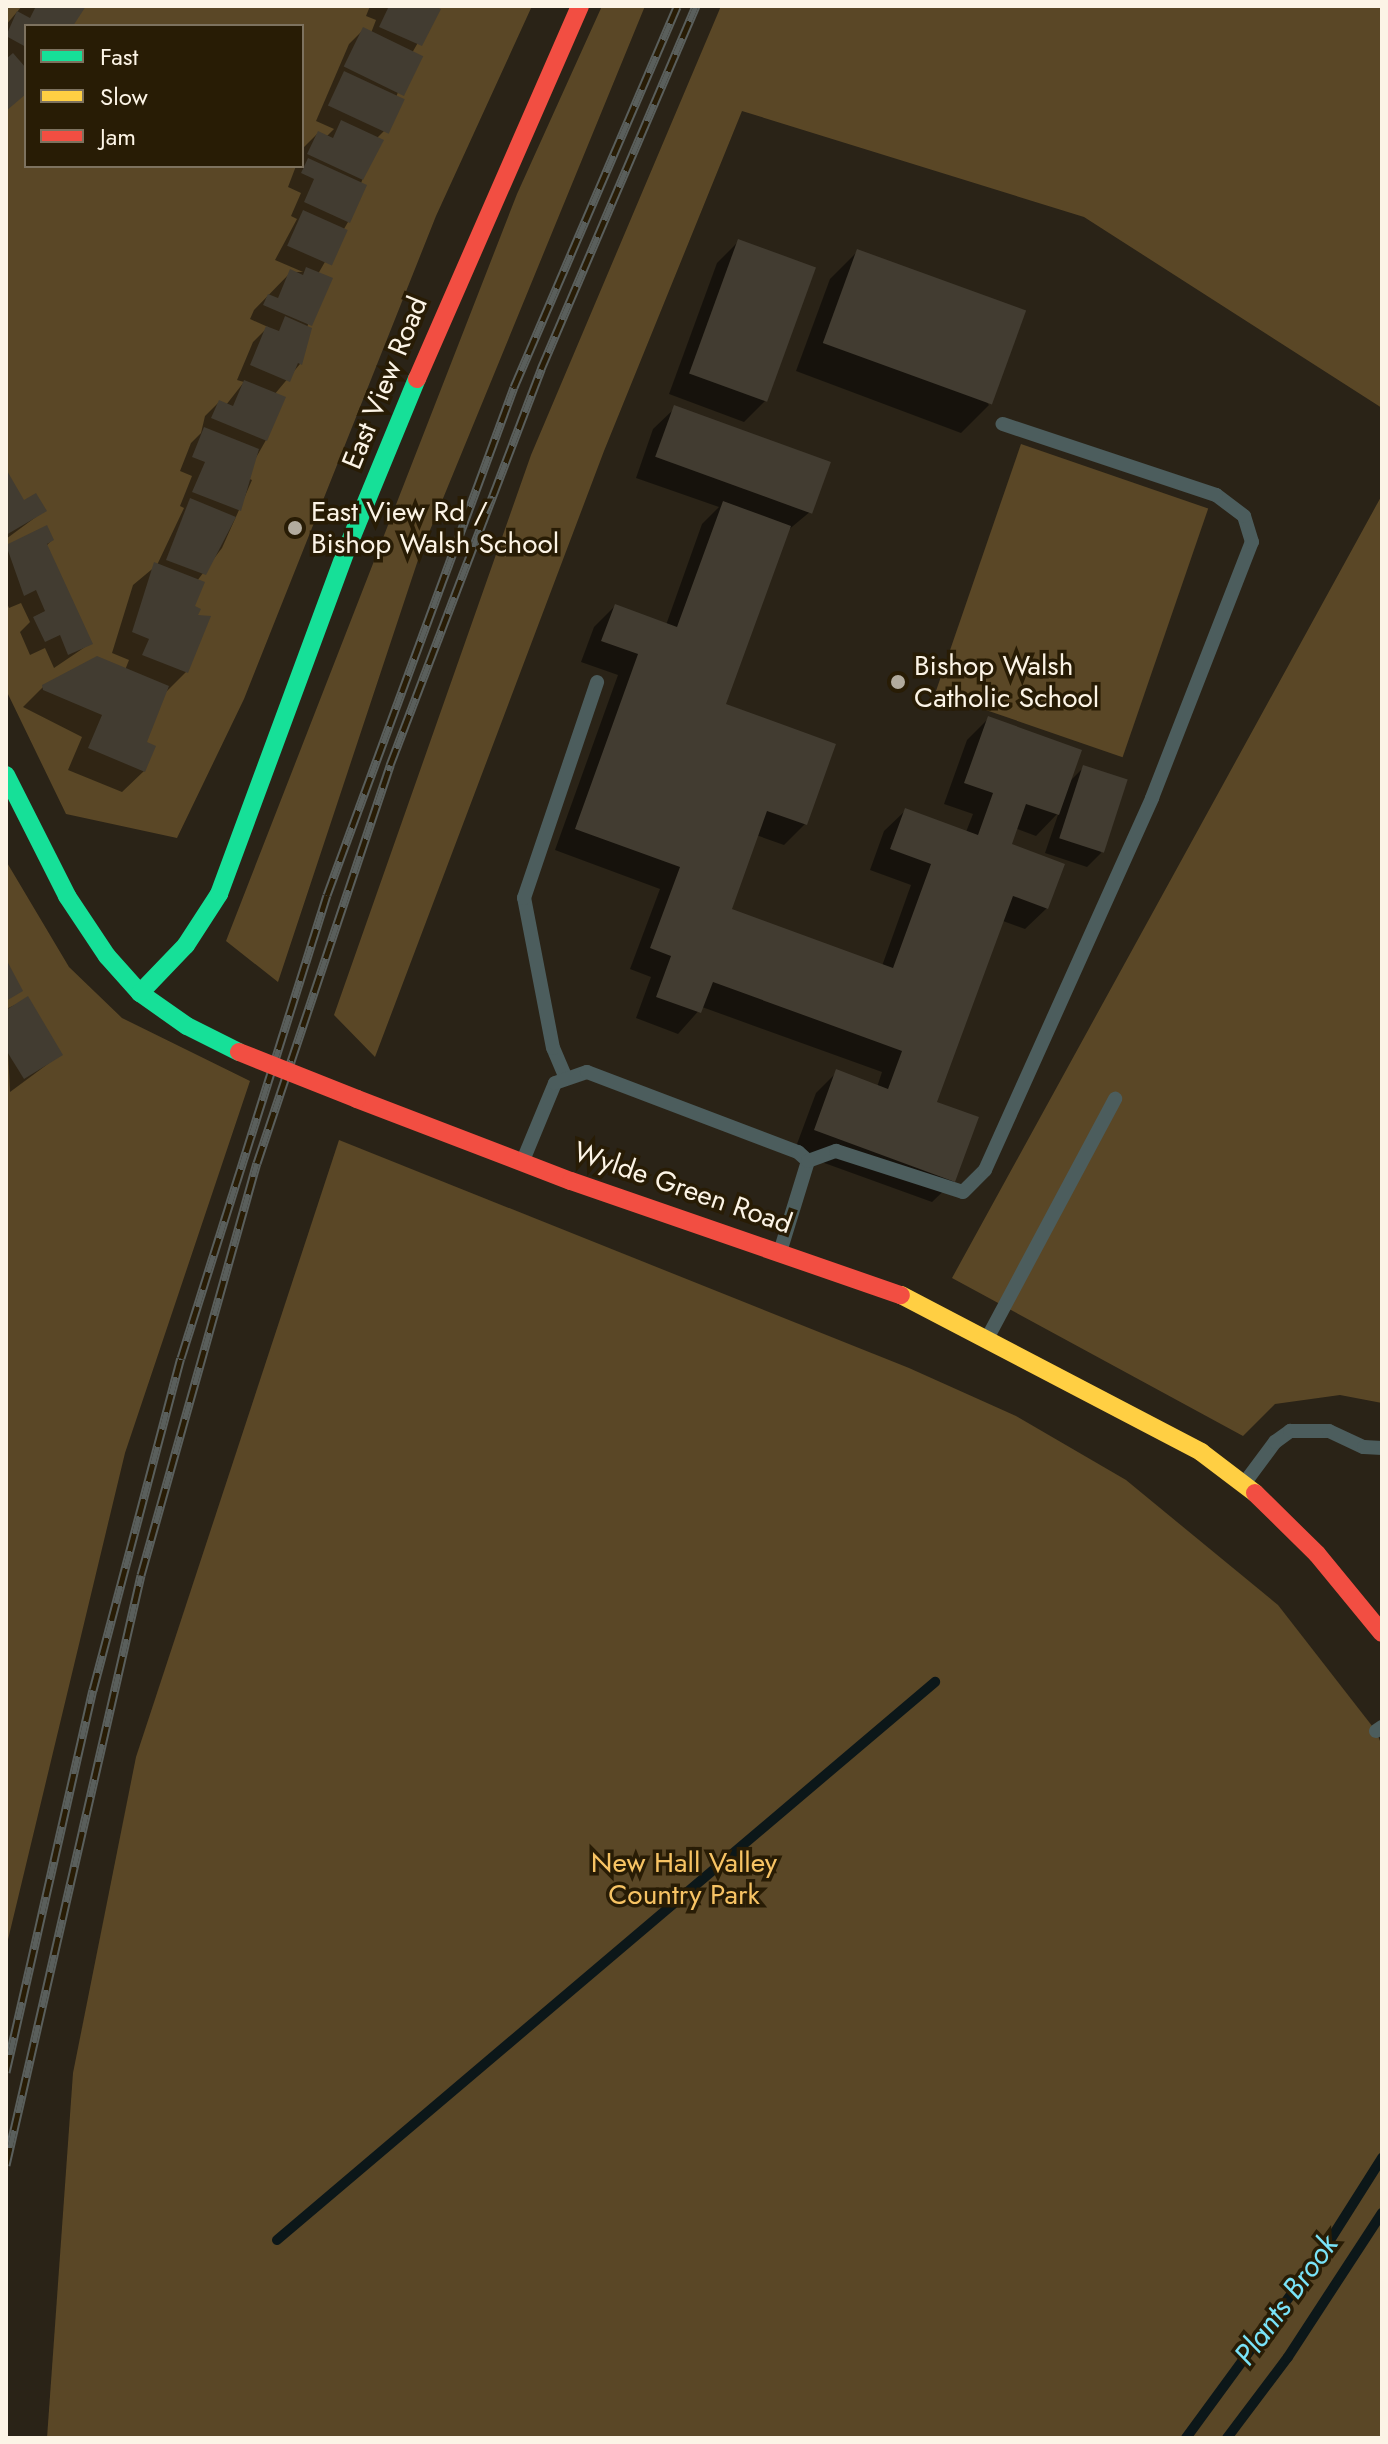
<!DOCTYPE html>
<html>
<head>
<meta charset="utf-8">
<style>
  body { margin:0 }
  #map { position:relative; width:1388px; height:2444px; overflow:hidden; background:#2a2317; font-family:Jost,sans-serif }
  div>[style] { position:absolute }
  .green>* { inset:0; background:#5a4726; transform-origin:0 0 }
  .shadow>* { inset:0; background:#0007 }
  .stream>* { height:10px; margin:-5px; padding:0 5px; transform-origin:5px; border-radius:5px; background:#0c1719 }
  .building>* { inset:0; background:#423c31; transform-origin:0 0 }
  .lane>* { height:14px; margin:-7px; padding:0 7px; transform-origin:7px; border-radius:7px; background:#4c5d5d }
  .fast>* { height:18px; margin:-9px; padding:0 9px; transform-origin:9px; border-radius:9px; background:#16e098 }
  .slow>* { height:18px; margin:-9px; padding:0 9px; transform-origin:9px; border-radius:9px; background:#ffcf43 }
  .jam>* { height:18px; margin:-9px; padding:0 9px; transform-origin:9px; border-radius:9px; background:#f24e42 }
  .rail>* { height:9px; margin-top:-4.5px; transform-origin:0; background:repeating-linear-gradient(90deg,#281c05 0 18px,#5a5f5c 0 36px); box-sizing:border-box; border-block:2px solid #5a5f5c }
  .jam-bridge>* { height:18px; margin:-9px; padding:0 9px; transform-origin:9px; border-radius:9px; background:#f24e42 }
  .dots>* { width:22px; height:22px; translate:-50% -50%; box-sizing:border-box; border:4px solid #281c05; border-radius:50% }
  span { translate:-50% -50%; white-space:nowrap; text-align:center; line-height:1.15; -webkit-text-stroke:7px #281c05; paint-order:stroke }
  .street-label { font-size:28px; color:#fcf4e6 }
  .poi-label { font-size:28px; color:#fcf4e6 }
  .left { translate:0 -50%; text-align:left }
  .park-label { font-size:28px; color:#f7c364 }
  .water-label { font-size:30px; color:#79e3f8; font-style:italic }
  .frame { position:absolute; inset:0; border:8px solid #fcf4e6; pointer-events:none }
  .legend { position:absolute; left:24px; top:24px; width:280px; height:144px; box-sizing:border-box; background:#281c05; border:2px solid #7d725f; margin:0; padding:10px 14px; list-style:none; font-size:24px; color:#fcf4e6 }
  .legend li { display:flex; align-items:center; gap:16px; height:40px }
  .legend b { width:40px; border:2px solid #7d725f }
</style>
</head>
<body>
<div id="map">
  <div class="green">
    <i style="clip-path:polygon(evenodd,6px 6px,532px 6px,436px 216px,244px 699px,177px 838px,66px 814px,6px 690px,6px 6px,26px 26px,302px 26px,302px 166px,26px 166px,26px 26px)"></i>
    <i style="clip-path:polygon(602px 6px,645px 6px,419px 557px,278px 982px,226px 941px,517px 194px)"></i>
    <i style="clip-path:polygon(721px 6px,1382px 6px,1382px 408px,1084px 217px,742px 111px,604px 451px,375px 1057px,334px 1015px,531px 455px)"></i>
    <i style="left:1021px;top:444px;width:198px;height:263px;rotate:19deg"></i>
    <i style="clip-path:polygon(1382px 495px,1382px 1403px,1340px 1395px,1275px 1404px,1243px 1436px,952px 1278px)"></i>
    <i style="clip-path:polygon(6px 861px,69px 967px,122px 1018px,250px 1081px,125px 1453px,6px 1948px)"></i>
    <i style="clip-path:polygon(339px 1140px,909px 1368px,1016px 1416px,1126px 1480px,1278px 1605px,1376px 1731px,1382px 1746px,1382px 2438px,47px 2438px,73px 2073px,136px 1757px)"></i>
  </div>
  <div class="shadow">
    <i style="clip-path:polygon(22px 6px,83px 6px,72px 26px,26px 26px,26px 92px,6px 110px,6px 25px)"></i>
    <i style="clip-path:polygon(370px 6px,439px 6px,412px 53px,384px 131px,376px 139px,348px 222px,318px 274px,300px 364px,274px 395px,266px 440px,245px 477px,252px 480px,239px 510px,222px 548px,197px 581px,186px 672px,164px 694px,144px 743px,144px 771px,122px 792px,68px 770px,82px 737px,23px 707px,43px 687px,125px 670px,129px 660px,112px 653px,133px 585px,157px 565px,184px 508px,180px 506px,192px 476px,180px 471px,191px 443px,201px 433px,205px 416px,219px 402px,226px 405px,244px 382px,237px 380px,253px 342px,268px 327px,250px 319px,254px 310px,291px 272px,303px 272px,275px 260px,297px 219px,291px 216px,301px 193px,288px 187px,296px 166px,302px 166px,304px 147px,318px 133px,326px 137px,334px 129px,316px 121px,349px 44px,363px 30px,371px 33px,376px 20px,366px 16px)"></i>
    <i style="clip-path:polygon(739px 241px,765px 401px,744px 422px,669px 394px,717px 263px)"></i>
    <i style="clip-path:polygon(858px 251px,989px 405px,961px 433px,796px 371px,830px 279px)"></i>
    <i style="clip-path:polygon(675px 408px,811px 511px,787px 531px,724px 705px,805px 824px,784px 845px,756px 835px,729px 910px,882px 966px,911px 885px,870px 870px,884px 831px,906px 810px,966px 832px,973px 814px,944px 804px,967px 740px,989px 718px,1069px 782px,1084px 767px,1101px 853px,1087px 867px,1045px 853px,1059px 812px,1036px 836px,1015px 828px,1009px 845px,1047px 908px,1025px 929px,1003px 921px,935px 1103px,954px 1181px,932px 1202px,794px 1152px,816px 1093px,837px 1072px,877px 1087px,882px 1072px,702px 1007px,678px 1034px,636px 1018px,651px 977px,630px 969px,660px 889px,555px 850px,618px 675px,581px 662px,594px 627px,615px 606px,666px 625px,702px 524px,719px 507px,636px 478px,653px 429px)"></i>
    <i style="clip-path:polygon(6px 473px,23px 503px,44px 511px,6px 539px)"></i>
    <i style="clip-path:polygon(46px 528px,52px 540px,46px 546px,91px 643px,54px 668px,45px 648px,30px 655px,20px 632px,30px 622px,21px 603px,9px 608px,6px 601px,6px 546px)"></i>
    <i style="clip-path:polygon(28px 999px,60px 1055px,10px 1092px,6px 1009px)"></i>
  </div>
  <div class="stream">
    <i style="left:277px;top:2240px;width:863px;rotate:-40.3deg"></i>
    <i style="left:1186px;top:2438px;width:235px;rotate:-53.8deg"></i>
    <i style="left:1325px;top:2248px;width:107px;rotate:-57.7deg"></i>
    <i style="left:1227px;top:2438px;width:101px;rotate:-53deg"></i>
    <i style="left:1288px;top:2357px;width:172px;rotate:-56.9deg"></i>
  </div>
  <div class="building">
    <i style="clip-path:polygon(36px 6px,86px 6px,73px 26px,26px 26px,26px 47px,6px 36px,17px 11px,30px 18px)"></i>
    <i style="clip-path:polygon(389px 6px,434px 6px,441px 9px,422px 46px,379px 27px)"></i>
    <i style="left:363px;top:27px;width:67px;height:44px;rotate:26deg"></i>
    <i style="clip-path:polygon(13px 53px,26px 68px,26px 94px,6px 111px,6px 59px)"></i>
    <i style="left:344px;top:71px;width:67px;height:38px;rotate:25deg"></i>
    <i style="clip-path:polygon(341px 120px,384px 140px,363px 180px,307px 154px,318px 131px,333px 138px)"></i>
    <i style="clip-path:polygon(308px 158px,367px 185px,350px 223px,304px 202px,314px 179px,301px 173px)"></i>
    <i style="left:303px;top:210px;width:49px;height:39px;rotate:24deg"></i>
    <i style="left:738px;top:239px;width:83px;height:143px;rotate:20deg"></i>
    <i style="left:857px;top:249px;width:180px;height:100px;rotate:20deg"></i>
    <i style="clip-path:polygon(306px 267px,333px 278px,312px 326px,263px 305px,268px 294px,278px 298px,290px 269px,303px 275px)"></i>
    <i style="clip-path:polygon(285px 316px,312px 328px,302px 365px,298px 363px,290px 382px,250px 365px,266px 326px,279px 331px)"></i>
    <i style="clip-path:polygon(244px 380px,286px 397px,267px 441px,211px 418px,219px 400px,233px 406px)"></i>
    <i style="left:674px;top:405px;width:167px;height:55px;rotate:20deg"></i>
    <i style="clip-path:polygon(204px 427px,259px 449px,241px 511px,192px 492px,205px 462px,192px 457px)"></i>
    <i style="clip-path:polygon(6px 469px,24px 500px,36px 493px,47px 511px,6px 535px)"></i>
    <i style="clip-path:polygon(190px 498px,236px 517px,206px 575px,166px 560px)"></i>
    <i style="clip-path:polygon(723px 501px,791px 526px,726px 704px,836px 744px,807px 825px,767px 811px,732px 909px,893px 968px,931px 864px,890px 849px,905px 808px,978px 835px,993px 793px,964px 783px,988px 716px,1082px 750px,1059px 815px,1026px 804px,1012px 844px,1065px 864px,1048px 909px,1013px 896px,937px 1102px,979px 1117px,955px 1182px,814px 1130px,836px 1069px,888px 1089px,902px 1051px,713px 982px,701px 1013px,656px 997px,671px 956px,650px 948px,680px 867px,575px 829px,638px 654px,601px 641px,615px 604px,677px 627px)"></i>
    <i style="clip-path:polygon(47px 525px,54px 540px,47px 544px,93px 644px,68px 655px,60px 635px,45px 642px,33px 617px,45px 611px,36px 590px,24px 596px,6px 545px)"></i>
    <i style="clip-path:polygon(154px 562px,205px 582px,195px 606px,201px 609px,198px 615px,211px 616px,188px 673px,142px 655px,149px 639px,132px 632px)"></i>
    <i style="clip-path:polygon(97px 656px,169px 686px,147px 742px,156px 746px,145px 772px,88px 748px,102px 715px,43px 690px,42px 685px)"></i>
    <i style="left:1083px;top:765px;width:47px;height:77px;rotate:18deg"></i>
    <i style="clip-path:polygon(6px 959px,23px 991px,6px 1001px)"></i>
    <i style="clip-path:polygon(28px 996px,63px 1055px,24px 1079px,6px 1050px,6px 1010px)"></i>
  </div>
  <div class="lane">
    <i style="left:565px;top:1076px;width:30px;rotate:-113deg"></i>
    <i style="left:553px;top:1048px;width:153px;rotate:-100.9deg"></i>
    <i style="left:524px;top:898px;width:228px;rotate:-71.3deg"></i>
    <i style="left:524px;top:1158px;width:81px;rotate:-67.5deg"></i>
    <i style="left:555px;top:1083px;width:34px;rotate:-19deg"></i>
    <i style="left:587px;top:1072px;width:226px;rotate:20.8deg"></i>
    <i style="left:798px;top:1152px;width:13px;rotate:42deg"></i>
    <i style="left:808px;top:1161px;width:92px;rotate:107.1deg"></i>
    <i style="left:808px;top:1161px;width:30px;rotate:-20deg"></i>
    <i style="left:836px;top:1151px;width:133px;rotate:17.9deg"></i>
    <i style="left:963px;top:1192px;width:31px;rotate:-45deg"></i>
    <i style="left:985px;top:1170px;width:408px;rotate:-65.8deg"></i>
    <i style="left:1152px;top:798px;width:275px;rotate:-68.7deg"></i>
    <i style="left:1252px;top:542px;width:27px;rotate:-107deg"></i>
    <i style="left:1244px;top:516px;width:35px;rotate:-143deg"></i>
    <i style="left:1216px;top:495px;width:225px;rotate:-161.6deg"></i>
    <i style="left:989px;top:1335px;width:268px;rotate:-61.9deg"></i>
    <i style="left:1246px;top:1481px;width:49px;rotate:-53.4deg"></i>
    <i style="left:1275px;top:1442px;width:19px;rotate:-36deg"></i>
    <i style="left:1290px;top:1431px;width:39px"></i>
    <i style="left:1329px;top:1431px;width:38px;rotate:25deg"></i>
    <i style="left:1364px;top:1447px;width:18px;rotate:3deg"></i>
    <i style="left:1376px;top:1731px;width:7px;rotate:-34deg"></i>
  </div>
  <div class="fast">
    <i style="left:6px;top:775px;width:136px;rotate:63.2deg"></i>
    <i style="left:67px;top:896px;width:72px;rotate:56.3deg"></i>
    <i style="left:107px;top:956px;width:50px;rotate:48.3deg"></i>
    <i style="left:140px;top:993px;width:57px;rotate:35.1deg"></i>
    <i style="left:187px;top:1026px;width:58px;rotate:26.6deg"></i>
    <i style="left:140px;top:993px;width:66px;rotate:-46.2deg"></i>
    <i style="left:186px;top:945px;width:61px;rotate:-57.1deg"></i>
    <i style="left:219px;top:894px;width:371px;rotate:-69.7deg"></i>
    <i style="left:348px;top:546px;width:181px;rotate:-67.6deg"></i>
  </div>
  <div class="slow">
    <i style="left:901px;top:1295px;width:339px;rotate:27.6deg"></i>
    <i style="left:1201px;top:1452px;width:68px;rotate:37.2deg"></i>
  </div>
  <div class="jam">
    <i style="left:417px;top:379px;width:407px;rotate:-66.4deg"></i>
    <i style="left:357px;top:1099px;width:229px;rotate:21deg"></i>
    <i style="left:571px;top:1181px;width:349px;rotate:19.1deg"></i>
    <i style="left:1255px;top:1493px;width:87px;rotate:44.5deg"></i>
    <i style="left:1317px;top:1554px;width:102px;rotate:50.6deg"></i>
  </div>
  <div class="rail">
    <i style="left:6px;top:2072px;width:392px;rotate:-77.2deg"></i>
    <i style="left:93px;top:1690px;width:343px;rotate:-75.2deg"></i>
    <i style="left:181px;top:1358px;width:485px;rotate:-72.5deg"></i>
    <i style="left:327px;top:895px;width:541px;rotate:-69.79deg"></i>
    <i style="left:514px;top:387px;width:414px;rotate:-66.8deg"></i>
    <i style="left:6px;top:2165px;width:605px;rotate:-77.11deg"></i>
    <i style="left:141px;top:1575px;width:428px;rotate:-74.3deg"></i>
    <i style="left:257px;top:1163px;width:420px;rotate:-71.5deg"></i>
    <i style="left:390px;top:765px;width:424px;rotate:-69.1deg"></i>
    <i style="left:541px;top:369px;width:395px;rotate:-66.9deg"></i>
  </div>
  <div class="jam-bridge">
    <i style="left:239px;top:1052px;width:127px;rotate:21.7deg"></i>
  </div>
  <div class="dots">
    <i style="left:295px;top:528px;background:#b2ab9e"></i>
    <i style="left:898px;top:682px;background:#b2ab9e"></i>
  </div>
  <div class="street-label">
    <span style="left:385px;top:383px;rotate:-68deg">East View Road</span>
    <span style="left:683px;top:1188px;rotate:19deg">Wylde Green Road</span>
  </div>
  <div class="poi-label">
    <span class="left" style="left:311px;top:528px">East View Rd /<br>Bishop Walsh School</span>
    <span class="left" style="left:914px;top:682px">Bishop Walsh<br>Catholic School</span>
  </div>
  <div class="park-label">
    <span style="left:684px;top:1879px">New Hall Valley<br>Country Park</span>
  </div>
  <div class="water-label">
    <span style="left:1286px;top:2300px;rotate:-54deg">Plants Brook</span>
  </div>
  <div class="frame"></div>
  <ul class="legend">
  <li><b style="height:10px;background:#16e098"></b>Fast</li>
  <li><b style="height:10px;background:#ffcf43"></b>Slow</li>
  <li><b style="height:10px;background:#f24e42"></b>Jam</li>
  </ul>
</div>
</body>
</html>
